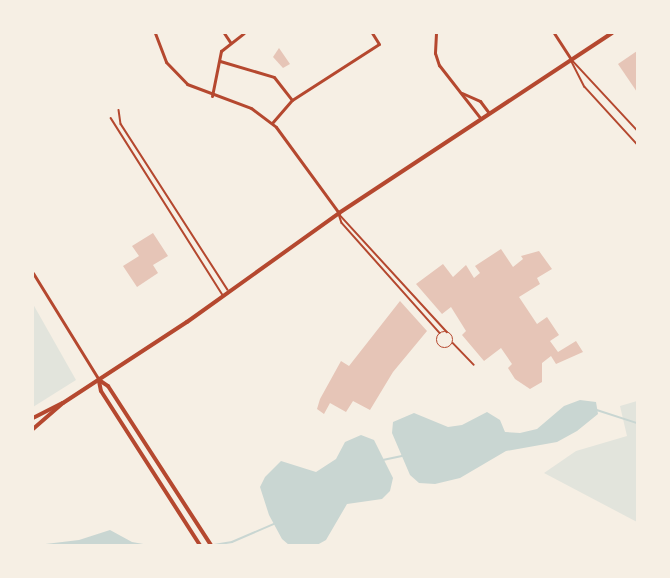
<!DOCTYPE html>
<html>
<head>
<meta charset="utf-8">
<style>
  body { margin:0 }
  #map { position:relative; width:670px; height:578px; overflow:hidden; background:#f6efe4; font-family:"Playfair Display",serif }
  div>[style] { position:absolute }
  .green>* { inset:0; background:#e2e4dc }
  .water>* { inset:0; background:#c9d6d2 }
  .stream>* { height:1.5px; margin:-0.75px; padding:0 0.75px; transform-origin:0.75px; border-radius:0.75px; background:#c9d6d2 }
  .building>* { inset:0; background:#e6c5b7 }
  .service>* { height:1.5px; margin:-0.75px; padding:0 0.75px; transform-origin:0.75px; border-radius:0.75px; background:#b5482f }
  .service>.ring { margin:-0.75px; padding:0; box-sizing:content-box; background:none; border:1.5px solid #b5482f; border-radius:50% }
  .minor>* { height:3px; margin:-1.5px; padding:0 1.5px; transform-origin:1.5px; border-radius:1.5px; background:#b5482f }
  .tertiary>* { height:3px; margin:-1.5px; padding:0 1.5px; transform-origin:1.5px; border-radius:1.5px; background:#b5482f }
  .secondary>* { height:4px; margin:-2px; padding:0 2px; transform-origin:2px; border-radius:2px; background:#b5482f }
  span { translate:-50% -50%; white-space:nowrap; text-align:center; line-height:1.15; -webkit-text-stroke:6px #f6efe4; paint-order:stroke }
  .frame { position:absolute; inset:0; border:34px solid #f6efe4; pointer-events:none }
</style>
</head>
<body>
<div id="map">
  <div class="green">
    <i style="clip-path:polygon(33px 304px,76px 380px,33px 407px)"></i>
    <i style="clip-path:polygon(637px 401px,637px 522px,544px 473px,576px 451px,627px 436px,620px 406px)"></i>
  </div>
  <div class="water">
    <i style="clip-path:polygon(580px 400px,596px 402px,598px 414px,577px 431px,557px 442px,506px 451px,460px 478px,435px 484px,419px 483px,410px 475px,392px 433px,393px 422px,414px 413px,448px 427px,462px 425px,487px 412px,500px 420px,505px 432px,520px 433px,537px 429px,564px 406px)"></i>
    <i style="clip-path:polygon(361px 435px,374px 440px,393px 478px,390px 491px,382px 499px,347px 504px,326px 540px,317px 545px,289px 545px,282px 539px,269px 515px,260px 487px,265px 477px,281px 461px,316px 472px,336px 459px,345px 442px)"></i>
    <i style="clip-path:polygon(110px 530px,132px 542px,149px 545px,37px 545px,79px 540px)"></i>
  </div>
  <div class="stream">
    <i style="left:597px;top:410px;width:42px;rotate:18deg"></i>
    <i style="left:383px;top:460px;width:19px;rotate:-12deg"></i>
    <i style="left:214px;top:545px;width:18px;rotate:-9deg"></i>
    <i style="left:232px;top:542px;width:46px;rotate:-23.2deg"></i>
  </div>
  <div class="building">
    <i style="clip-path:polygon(279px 48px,290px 64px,283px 68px,273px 57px)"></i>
    <i style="clip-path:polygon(637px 51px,637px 92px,618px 64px)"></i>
    <i style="clip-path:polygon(153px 233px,168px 256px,153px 265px,158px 273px,137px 287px,123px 266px,139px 256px,132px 246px)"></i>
    <i style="clip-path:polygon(501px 249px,513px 267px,523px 259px,521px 256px,539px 251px,552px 269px,537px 278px,540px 284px,519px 297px,537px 324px,547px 317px,559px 335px,550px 341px,558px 352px,576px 341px,583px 352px,556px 364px,551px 356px,542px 363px,542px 382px,530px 389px,515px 379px,508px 368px,512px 364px,501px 348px,484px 361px,462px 335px,466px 331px,451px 307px,442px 314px,416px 284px,443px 264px,453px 277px,466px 265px,474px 278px,480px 273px,475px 266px)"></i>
    <i style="clip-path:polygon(400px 301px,427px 331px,393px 372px,370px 410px,353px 401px,346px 412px,330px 403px,324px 414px,317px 409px,320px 399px,341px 361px,349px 366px)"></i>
  </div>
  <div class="service">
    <i style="left:571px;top:60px;width:30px;rotate:63deg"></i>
    <i style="left:585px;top:87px;width:77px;rotate:47.6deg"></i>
    <i style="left:572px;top:60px;width:96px;rotate:47.1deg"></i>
    <i style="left:119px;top:110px;width:14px;rotate:82deg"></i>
    <i style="left:121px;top:124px;width:197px;rotate:57.2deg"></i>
    <i style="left:111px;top:118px;width:209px;rotate:57.7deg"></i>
    <i style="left:339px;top:214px;width:160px;rotate:47.5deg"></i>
    <i style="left:339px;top:214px;width:9px;rotate:72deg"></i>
    <i style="left:342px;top:223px;width:147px;rotate:48.3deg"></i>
    <i class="ring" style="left:437px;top:332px;width:14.5px;height:14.5px"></i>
    <i style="left:453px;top:343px;width:30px;rotate:46deg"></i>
  </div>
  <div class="minor">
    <i style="left:155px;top:33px;width:31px;rotate:69deg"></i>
    <i style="left:166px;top:62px;width:30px;rotate:46deg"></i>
    <i style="left:187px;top:84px;width:68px;rotate:20.6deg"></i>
    <i style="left:251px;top:108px;width:31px;rotate:37deg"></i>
    <i style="left:276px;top:127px;width:107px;rotate:53.8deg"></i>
    <i style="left:224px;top:33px;width:11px;rotate:56deg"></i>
    <i style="left:436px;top:33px;width:20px;rotate:93deg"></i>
    <i style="left:435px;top:53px;width:13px;rotate:72deg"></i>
    <i style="left:439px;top:65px;width:68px;rotate:52.1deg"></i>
    <i style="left:554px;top:33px;width:31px;rotate:57deg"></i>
    <i style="left:220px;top:61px;width:56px;rotate:16.5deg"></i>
    <i style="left:274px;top:77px;width:29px;rotate:52deg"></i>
    <i style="left:462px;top:93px;width:20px;rotate:24deg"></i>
    <i style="left:480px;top:101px;width:15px;rotate:53deg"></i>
    <i style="left:212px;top:96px;width:46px;rotate:-78.7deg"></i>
    <i style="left:221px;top:51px;width:29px;rotate:-38deg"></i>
    <i style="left:272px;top:123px;width:30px;rotate:-49deg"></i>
    <i style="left:292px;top:100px;width:103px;rotate:-32.8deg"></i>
    <i style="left:379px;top:44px;width:13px;rotate:-122deg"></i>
  </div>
  <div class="tertiary">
    <i style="left:33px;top:273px;width:126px;rotate:58.3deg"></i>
  </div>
  <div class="secondary">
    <i style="left:99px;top:380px;width:11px;rotate:34deg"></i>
    <i style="left:108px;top:386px;width:189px;rotate:57.1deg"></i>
    <i style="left:99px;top:381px;width:10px;rotate:79deg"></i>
    <i style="left:101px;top:391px;width:183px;rotate:57.3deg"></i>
    <i style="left:33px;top:418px;width:33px;rotate:-27deg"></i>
    <i style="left:33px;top:429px;width:40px;rotate:-41deg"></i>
    <i style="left:63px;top:403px;width:148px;rotate:-33.2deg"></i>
    <i style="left:187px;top:322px;width:187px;rotate:-35.6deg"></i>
    <i style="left:339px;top:213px;width:327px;rotate:-33.4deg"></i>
  </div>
  <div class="frame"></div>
</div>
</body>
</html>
